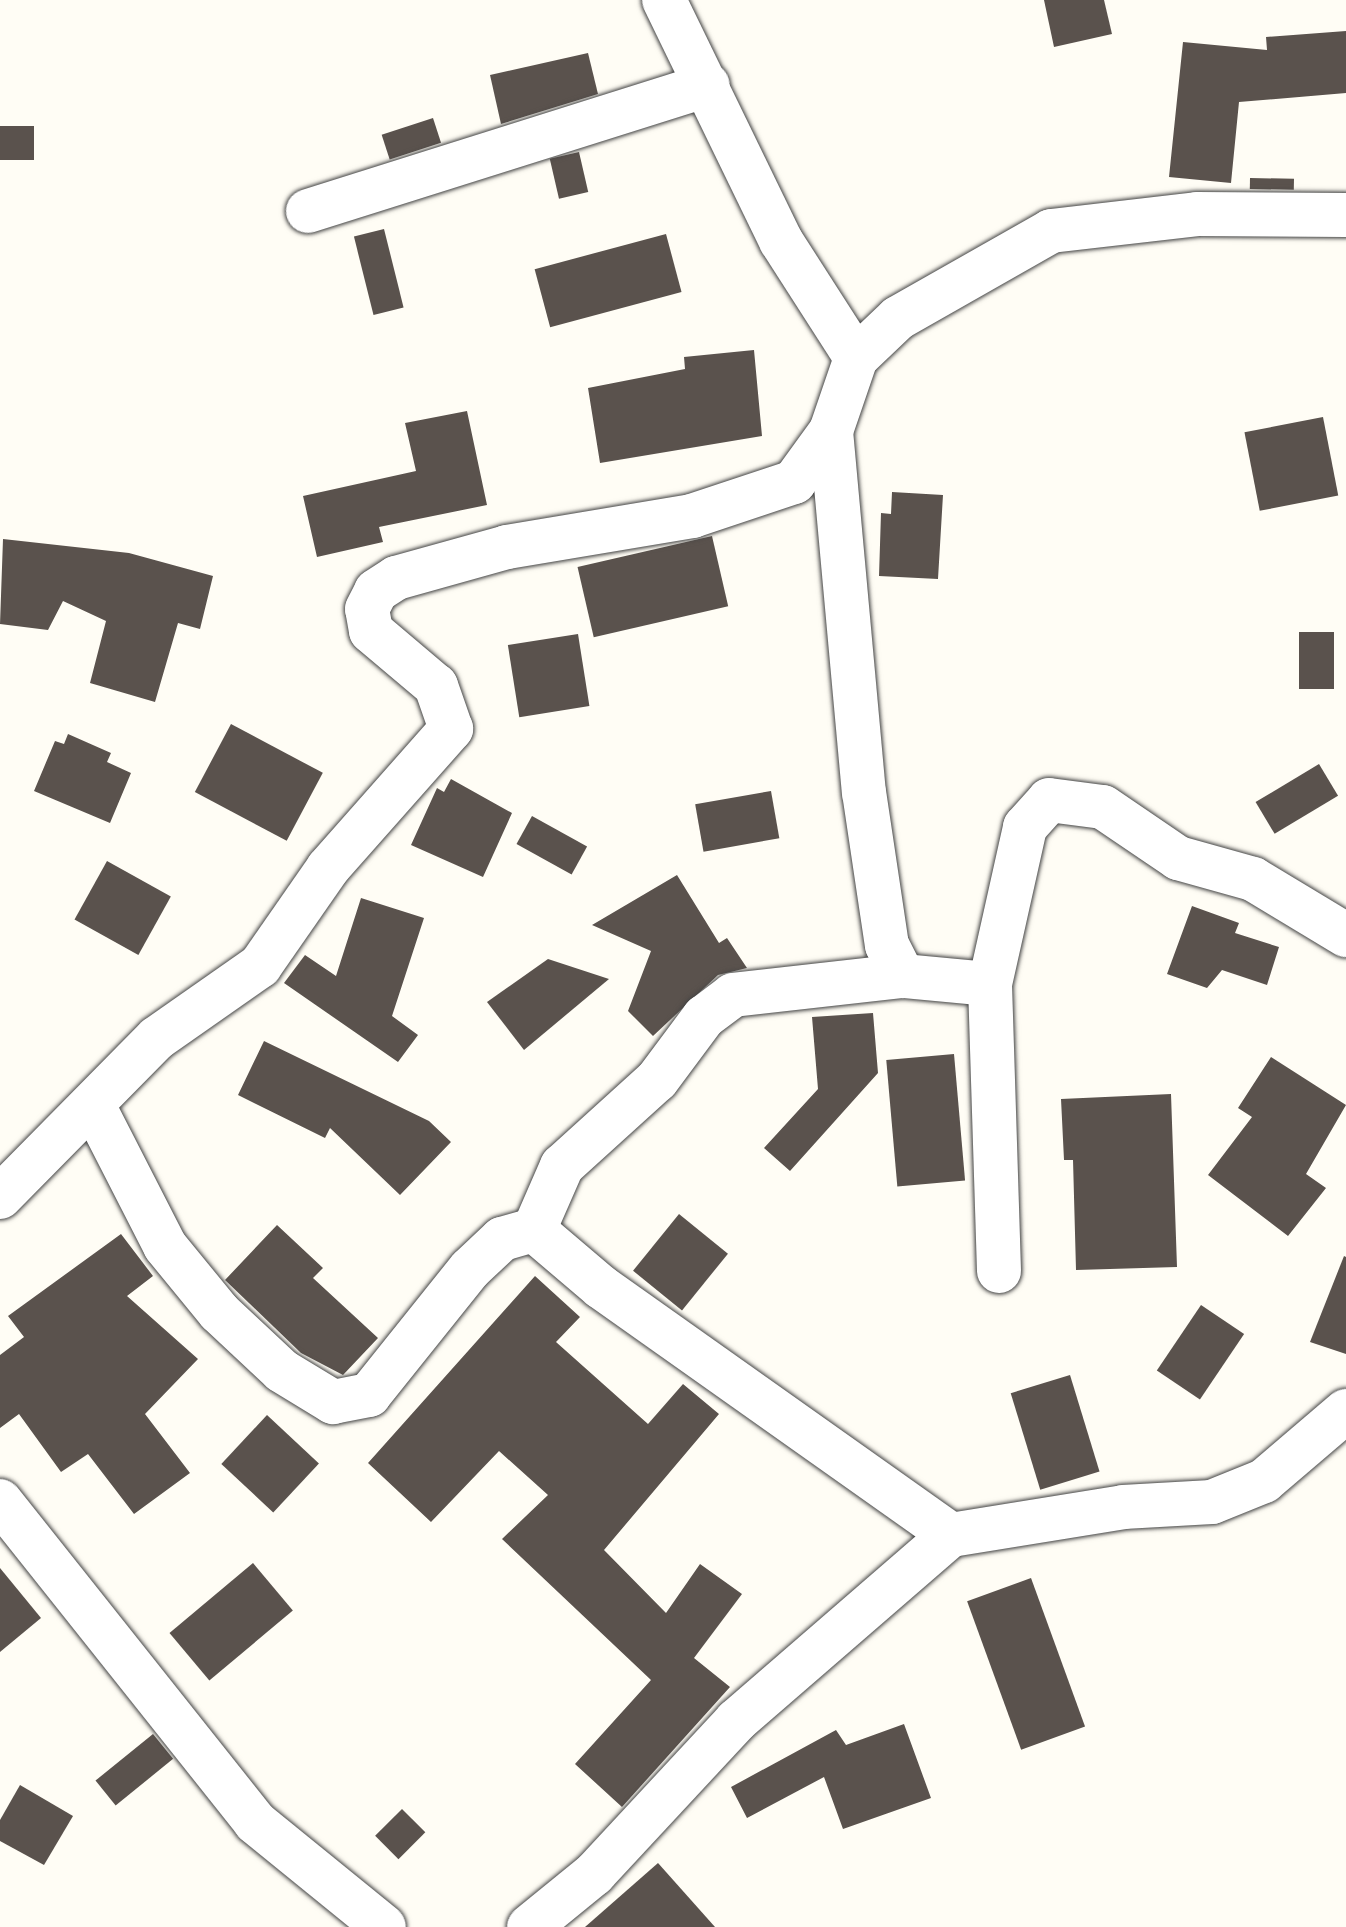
<!DOCTYPE html>
<html>
<head>
<meta charset="utf-8">
<style>
  body { margin:0 }
  #map { position:relative; width:1346px; height:1927px; overflow:hidden; background:#fffdf5; font-family:Bitter,serif }
  div>[style] { position:absolute }
  .building>* { inset:0; background:#5a524d; transform-origin:0 0 }
  .roads { filter:drop-shadow(0 0 2px #444) drop-shadow(0 0 2px #444) }
  .street>* { height:44px; margin:-22px; padding:0 22px; transform-origin:22px; border-radius:22px; background:#fff }
  span { translate:-50% -50%; white-space:nowrap; text-align:center; line-height:1.15; -webkit-text-stroke:8px #fff; paint-order:stroke }
</style>
</head>
<body>
<div id="map">
  <div class="building">
    <i style="clip-path:polygon(1044px 0,1104px 0,1112px 34px,1054px 47px)"></i>
    <i style="clip-path:polygon(1346px 31px,1346px 93px,1239px 102px,1231px 183px,1169px 177px,1183px 42px,1267px 50px,1266px 37px)"></i>
    <i style="clip-path:polygon(588px 53px,598px 94px,501px 124px,490px 75px)"></i>
    <i style="left:433px;top:118px;width:26px;height:54px;rotate:72deg"></i>
    <i style="left:0;top:126px;width:34px;height:34px"></i>
    <i style="left:579px;top:152px;width:41px;height:30px;rotate:77deg"></i>
    <i style="left:1250px;top:178px;width:44px;height:11px;rotate:1deg"></i>
    <i style="left:384px;top:229px;width:81px;height:31px;rotate:76deg"></i>
    <i style="left:666px;top:234px;width:60px;height:136px;rotate:75deg"></i>
    <i style="clip-path:polygon(754px 350px,762px 436px,600px 463px,588px 388px,685px 369px,684px 357px)"></i>
    <i style="clip-path:polygon(467px 411px,487px 505px,379px 527px,383px 542px,317px 557px,303px 496px,416px 471px,405px 423px)"></i>
    <i style="left:1323px;top:417px;width:80px;height:80px;rotate:79deg"></i>
    <i style="clip-path:polygon(892px 492px,943px 495px,938px 579px,879px 576px,881px 513px,891px 514px)"></i>
    <i style="left:712px;top:536px;width:72px;height:138px;rotate:77deg"></i>
    <i style="clip-path:polygon(3px 539px,129px 553px,213px 576px,200px 629px,178px 623px,155px 702px,90px 683px,106px 621px,63px 601px,48px 630px,0 624px)"></i>
    <i style="left:1299px;top:632px;width:35px;height:57px"></i>
    <i style="left:578px;top:634px;width:73px;height:71px;rotate:81deg"></i>
    <i style="left:231px;top:724px;width:104px;height:77px;rotate:28deg"></i>
    <i style="clip-path:polygon(68px 734px,111px 753px,107px 762px,131px 773px,110px 823px,34px 791px,55px 741px,64px 744px)"></i>
    <i style="left:1319px;top:764px;width:37px;height:74px;rotate:59deg"></i>
    <i style="clip-path:polygon(451px 779px,512px 813px,483px 877px,411px 845px,437px 788px,444px 792px)"></i>
    <i style="left:771px;top:791px;width:48px;height:77px;rotate:80deg"></i>
    <i style="left:532px;top:816px;width:63px;height:32px;rotate:29deg"></i>
    <i style="left:107px;top:861px;width:73px;height:67px;rotate:29deg"></i>
    <i style="clip-path:polygon(677px 875px,719px 943px,727px 938px,747px 968px,718px 975px,653px 1036px,628px 1011px,651px 951px,592px 925px)"></i>
    <i style="clip-path:polygon(361px 898px,424px 918px,392px 1016px,418px 1035px,398px 1062px,284px 983px,305px 955px,336px 976px)"></i>
    <i style="clip-path:polygon(1192px 906px,1239px 923px,1235px 933px,1279px 947px,1267px 985px,1222px 970px,1207px 988px,1167px 974px)"></i>
    <i style="clip-path:polygon(548px 959px,609px 979px,524px 1050px,487px 1002px)"></i>
    <i style="clip-path:polygon(873px 1013px,878px 1073px,790px 1171px,764px 1148px,818px 1089px,812px 1017px)"></i>
    <i style="clip-path:polygon(264px 1041px,429px 1121px,451px 1142px,400px 1195px,330px 1128px,325px 1138px,238px 1095px)"></i>
    <i style="left:954px;top:1054px;width:127px;height:68px;rotate:85deg"></i>
    <i style="clip-path:polygon(1271px 1057px,1346px 1105px,1306px 1174px,1326px 1188px,1288px 1236px,1208px 1175px,1252px 1117px,1238px 1108px)"></i>
    <i style="clip-path:polygon(1171px 1094px,1177px 1267px,1076px 1270px,1073px 1160px,1064px 1160px,1061px 1099px)"></i>
    <i style="left:679px;top:1214px;width:63px;height:73px;rotate:39deg"></i>
    <i style="clip-path:polygon(277px 1225px,323px 1268px,313px 1278px,378px 1338px,343px 1375px,301px 1353px,225px 1280px)"></i>
    <i style="clip-path:polygon(121px 1234px,153px 1276px,127px 1296px,198px 1359px,145px 1414px,190px 1473px,134px 1514px,88px 1454px,61px 1472px,19px 1414px,0 1428px,0 1355px,24px 1337px,8px 1316px)"></i>
    <i style="clip-path:polygon(1344px 1256px,1346px 1257px,1346px 1354px,1310px 1342px)"></i>
    <i style="clip-path:polygon(535px 1276px,580px 1317px,556px 1342px,648px 1424px,683px 1384px,719px 1414px,604px 1550px,666px 1613px,700px 1564px,742px 1594px,694px 1658px,730px 1687px,622px 1807px,575px 1764px,651px 1680px,502px 1539px,548px 1495px,499px 1451px,431px 1522px,368px 1463px)"></i>
    <i style="left:1201px;top:1305px;width:52px;height:79px;rotate:34deg"></i>
    <i style="left:1070px;top:1375px;width:101px;height:62px;rotate:73deg"></i>
    <i style="left:267px;top:1415px;width:71px;height:67px;rotate:43deg"></i>
    <i style="left:253px;top:1563px;width:62px;height:109px;rotate:50deg"></i>
    <i style="clip-path:polygon(0 1568px,41px 1618px,0 1652px)"></i>
    <i style="left:1031px;top:1578px;width:158px;height:68px;rotate:70deg"></i>
    <i style="clip-path:polygon(904px 1724px,931px 1798px,843px 1829px,824px 1777px,747px 1818px,731px 1787px,836px 1730px,846px 1745px)"></i>
    <i style="left:153px;top:1734px;width:32px;height:74px;rotate:51deg"></i>
    <i style="clip-path:polygon(20px 1785px,73px 1816px,44px 1865px,0 1841px,0 1820px)"></i>
    <i style="left:402px;top:1809px;width:33px;height:38px;rotate:45deg"></i>
    <i style="clip-path:polygon(658px 1863px,715px 1927px,585px 1927px)"></i>
  </div>
  <div class="roads">
    <div class="street">
      <i style="left:664px;top:0;width:268px;rotate:64.1deg"></i>
      <i style="left:781px;top:241px;width:139px;rotate:57.3deg"></i>
      <i style="left:308px;top:211px;width:419px;rotate:-17.5deg"></i>
      <i style="left:831px;top:431px;width:363px;rotate:84.8deg"></i>
      <i style="left:864px;top:792px;width:155px;rotate:81.5deg"></i>
      <i style="left:887px;top:945px;width:35px;rotate:63deg"></i>
      <i style="left:903px;top:976px;width:87px;rotate:5.3deg"></i>
      <i style="left:93px;top:1105px;width:158px;rotate:62.9deg"></i>
      <i style="left:165px;top:1246px;width:85px;rotate:50.7deg"></i>
      <i style="left:219px;top:1312px;width:86px;rotate:43.1deg"></i>
      <i style="left:282px;top:1371px;width:60px;rotate:31.3deg"></i>
      <i style="left:333px;top:1402px;width:37px;rotate:-11deg"></i>
      <i style="left:369px;top:1395px;width:161px;rotate:-51.3deg"></i>
      <i style="left:470px;top:1269px;width:44px;rotate:-43.2deg"></i>
      <i style="left:502px;top:1239px;width:33px;rotate:-16deg"></i>
      <i style="left:534px;top:1230px;width:88px;rotate:40.4deg"></i>
      <i style="left:601px;top:1287px;width:429px;rotate:35.3deg"></i>
      <i style="left:0;top:1197px;width:223px;rotate:-45.4deg"></i>
      <i style="left:157px;top:1038px;width:126px;rotate:-35deg"></i>
      <i style="left:260px;top:966px;width:119px;rotate:-55.2deg"></i>
      <i style="left:328px;top:868px;width:186px;rotate:-48.5deg"></i>
      <i style="left:451px;top:729px;width:46px;rotate:-109.2deg"></i>
      <i style="left:436px;top:686px;width:85px;rotate:-139.8deg"></i>
      <i style="left:371px;top:631px;width:22px;rotate:-100deg"></i>
      <i style="left:367px;top:609px;width:20px;rotate:-63deg"></i>
      <i style="left:376px;top:591px;width:24px;rotate:-33deg"></i>
      <i style="left:396px;top:578px;width:115px;rotate:-15.6deg"></i>
      <i style="left:507px;top:547px;width:188px;rotate:-9.5deg"></i>
      <i style="left:692px;top:516px;width:108px;rotate:-18.4deg"></i>
      <i style="left:794px;top:482px;width:63px;rotate:-54deg"></i>
      <i style="left:831px;top:431px;width:77px;rotate:-71.1deg"></i>
      <i style="left:856px;top:358px;width:58px;rotate:-43.6deg"></i>
      <i style="left:898px;top:318px;width:176px;rotate:-29.6deg"></i>
      <i style="left:1051px;top:231px;width:147px;rotate:-6.6deg"></i>
      <i style="left:1197px;top:214px;width:149px;rotate:0.4deg"></i>
      <i style="left:534px;top:1230px;width:70px;rotate:-66.4deg"></i>
      <i style="left:562px;top:1166px;width:128px;rotate:-42.2deg"></i>
      <i style="left:657px;top:1080px;width:79px;rotate:-53.3deg"></i>
      <i style="left:704px;top:1017px;width:36px;rotate:-37deg"></i>
      <i style="left:733px;top:995px;width:171px;rotate:-6.4deg"></i>
      <i style="left:999px;top:1271px;width:287px;rotate:-91.8deg"></i>
      <i style="left:990px;top:984px;width:161px;rotate:-77.4deg"></i>
      <i style="left:1025px;top:827px;width:36px;rotate:-48deg"></i>
      <i style="left:1049px;top:800px;width:54px;rotate:7.4deg"></i>
      <i style="left:1103px;top:807px;width:91px;rotate:34.2deg"></i>
      <i style="left:1178px;top:858px;width:78px;rotate:15.6deg"></i>
      <i style="left:1253px;top:879px;width:109px;rotate:31.1deg"></i>
      <i style="left:0;top:1501px;width:410px;rotate:51.5deg"></i>
      <i style="left:255px;top:1822px;width:166px;rotate:39.1deg"></i>
      <i style="left:529px;top:1927px;width:84px;rotate:-39.2deg"></i>
      <i style="left:594px;top:1874px;width:209px;rotate:-47.1deg"></i>
      <i style="left:736px;top:1721px;width:284px;rotate:-40.9deg"></i>
      <i style="left:951px;top:1535px;width:174px;rotate:-9.2deg"></i>
      <i style="left:1123px;top:1507px;width:89px;rotate:-3.2deg"></i>
      <i style="left:1212px;top:1502px;width:56px;rotate:-22deg"></i>
      <i style="left:1264px;top:1481px;width:108px;rotate:-40.5deg"></i>
    </div>
  </div>
</div>
</body>
</html>
